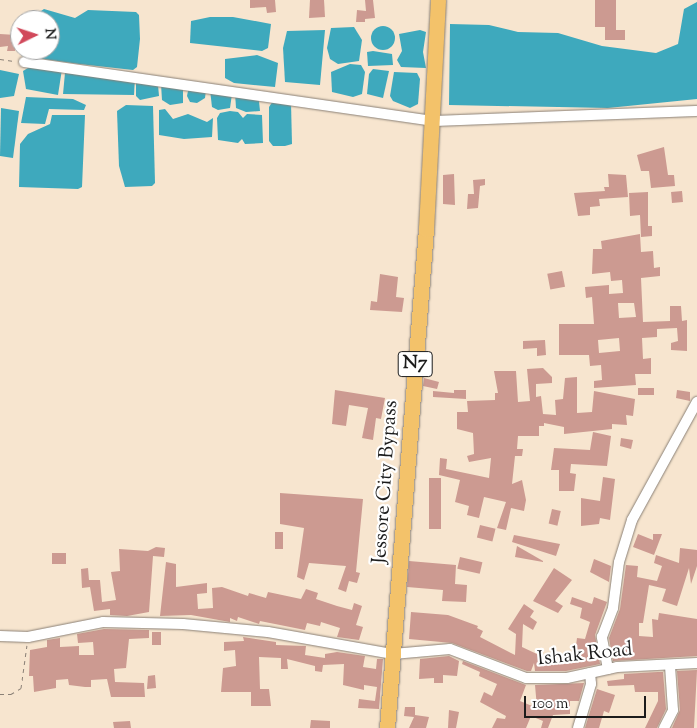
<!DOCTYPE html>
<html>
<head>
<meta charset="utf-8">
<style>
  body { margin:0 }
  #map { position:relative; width:697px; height:728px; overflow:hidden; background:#f7e5cf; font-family:"Sorts Mill Goudy",serif }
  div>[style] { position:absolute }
  .water>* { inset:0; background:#3ea9bd }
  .round { border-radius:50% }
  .building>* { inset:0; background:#cc9a91; transform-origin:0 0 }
  .path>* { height:1px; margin-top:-0.5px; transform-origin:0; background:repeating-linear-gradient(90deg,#8a8076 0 4px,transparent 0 8px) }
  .roads { filter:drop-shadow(0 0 1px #8a8076) drop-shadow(0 0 1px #8a8076) }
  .minor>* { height:10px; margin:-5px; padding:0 5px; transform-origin:5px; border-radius:5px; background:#fff }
  .highway>* { height:15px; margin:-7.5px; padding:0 7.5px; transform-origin:7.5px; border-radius:7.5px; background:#f3c26a }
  span { translate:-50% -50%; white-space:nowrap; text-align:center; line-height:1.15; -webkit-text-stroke:4.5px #fff; paint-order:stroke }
  .shield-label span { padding:1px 4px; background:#fff; border:1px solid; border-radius:4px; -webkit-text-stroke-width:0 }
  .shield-label { font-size:19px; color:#1c1c1c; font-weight:700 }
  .street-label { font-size:20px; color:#1c1c1c }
  .north { position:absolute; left:10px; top:10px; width:50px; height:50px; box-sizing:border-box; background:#fff; border:1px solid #a4a4a4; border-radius:50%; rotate:86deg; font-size:14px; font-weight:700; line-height:20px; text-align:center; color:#1c1c1c }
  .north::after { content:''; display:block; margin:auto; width:18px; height:22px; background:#d1495b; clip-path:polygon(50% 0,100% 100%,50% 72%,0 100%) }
  .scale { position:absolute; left:524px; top:696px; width:122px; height:22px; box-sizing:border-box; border:2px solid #1c1c1c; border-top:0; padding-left:6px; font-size:15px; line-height:18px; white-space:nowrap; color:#1c1c1c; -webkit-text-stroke:4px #fff; paint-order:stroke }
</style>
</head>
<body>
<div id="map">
  <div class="water">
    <i style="clip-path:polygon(697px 2px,697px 99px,608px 108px,449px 105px,450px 24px,489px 25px,518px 32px,558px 33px,602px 46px,656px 53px,678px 44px,684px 9px)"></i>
    <i style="clip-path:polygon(44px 9px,75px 18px,88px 10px,136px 12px,139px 15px,140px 39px,137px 67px,133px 70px,79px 64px,22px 56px,21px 50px,50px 50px,50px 20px,28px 20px)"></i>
    <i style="clip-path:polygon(210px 17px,233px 17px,271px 24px,268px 48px,262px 51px,190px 43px,191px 21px)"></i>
    <i class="round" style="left:371px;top:26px;width:24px;height:24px"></i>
    <i style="clip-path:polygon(354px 27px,362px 40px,359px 61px,338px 64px,330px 59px,327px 48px,331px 28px)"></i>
    <i style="clip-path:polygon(325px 30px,320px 85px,285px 82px,283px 48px,287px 31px)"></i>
    <i style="clip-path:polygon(420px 30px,426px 32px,423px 52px,426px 68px,401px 67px,397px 60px,402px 51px,399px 34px)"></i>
    <i style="clip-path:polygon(373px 51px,392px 54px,393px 65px,368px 66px,367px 52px)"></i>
    <i style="clip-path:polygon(257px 55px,278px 63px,275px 87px,234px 83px,225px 78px,225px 59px)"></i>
    <i style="clip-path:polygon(350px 64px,361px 65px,365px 72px,362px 94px,353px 97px,332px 92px,331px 72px)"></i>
    <i style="clip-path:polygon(54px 66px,62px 69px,58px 95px,26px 89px,23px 71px,28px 68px)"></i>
    <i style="clip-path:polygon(373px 69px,389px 71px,383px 98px,367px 94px,369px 74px)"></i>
    <i style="clip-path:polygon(0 70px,19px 74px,14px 96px,0 98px)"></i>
    <i style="clip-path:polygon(394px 72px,417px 73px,420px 79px,418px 104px,410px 108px,393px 101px,390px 96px)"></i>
    <i style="clip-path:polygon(65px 73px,135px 77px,134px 95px,63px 94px)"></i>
    <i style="clip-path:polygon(136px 82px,158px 85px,159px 96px,140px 100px,136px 96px)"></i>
    <i style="clip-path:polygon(161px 84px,183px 85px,183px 103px,170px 105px,162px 100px)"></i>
    <i style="clip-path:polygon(189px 86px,206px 90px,205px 98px,197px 103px,190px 102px,187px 96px)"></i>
    <i style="clip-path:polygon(210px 90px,232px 94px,230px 108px,218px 110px,212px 107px)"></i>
    <i style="clip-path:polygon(258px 92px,260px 111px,246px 112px,236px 108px,235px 93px)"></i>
    <i style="clip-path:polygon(26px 97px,73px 99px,86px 105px,84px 110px,49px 109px,45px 124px,21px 123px)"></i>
    <i style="clip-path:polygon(273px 101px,291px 103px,292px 144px,285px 146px,273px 146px,269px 141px,269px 107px)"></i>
    <i style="clip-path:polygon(126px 105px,153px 106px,155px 183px,152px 186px,125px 187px,119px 166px,117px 111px)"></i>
    <i style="clip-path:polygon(1px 108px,19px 111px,13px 158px,0 156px)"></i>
    <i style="clip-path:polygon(165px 109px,173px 119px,188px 114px,207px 122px,213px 118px,212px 137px,184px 139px,159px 135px,159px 110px)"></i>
    <i style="clip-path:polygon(230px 111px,238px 112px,243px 118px,247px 114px,262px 115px,263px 143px,245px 144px,242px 139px,238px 143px,218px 140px,217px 118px,220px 113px)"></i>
    <i style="clip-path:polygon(52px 115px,85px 115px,82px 187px,78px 189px,19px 187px,20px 144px,28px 134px,50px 124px)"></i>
  </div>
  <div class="building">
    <i style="clip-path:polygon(250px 0,275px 0,276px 12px,267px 13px,266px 7px,250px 8px)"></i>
    <i style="clip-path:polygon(310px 0,324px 0,325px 17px,309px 18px)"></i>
    <i style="clip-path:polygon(365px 0,373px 0,375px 18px,365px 19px,365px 22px,356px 22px,357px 10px,366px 11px)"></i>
    <i style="clip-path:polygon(595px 0,616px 0,616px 30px,625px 30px,625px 40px,605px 40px,605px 27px,595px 27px)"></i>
    <i style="clip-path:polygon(0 34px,16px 35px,15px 51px,7px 51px,8px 46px,0 47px)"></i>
    <i style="clip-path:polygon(664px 147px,668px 175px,674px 175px,675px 186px,651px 188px,649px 171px,641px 171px,637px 155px)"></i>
    <i style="clip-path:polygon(454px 174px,455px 205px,443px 204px,443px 175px)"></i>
    <i style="clip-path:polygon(608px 174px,626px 175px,628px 197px,599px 199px,600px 206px,590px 207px,590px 215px,578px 216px,574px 193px,605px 191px,604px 187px,609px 187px)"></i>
    <i style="clip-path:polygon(485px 179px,485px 185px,480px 186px,478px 208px,467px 209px,468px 194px,474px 194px,473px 180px)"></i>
    <i style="left:682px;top:191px;width:11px;height:11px;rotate:85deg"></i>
    <i style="clip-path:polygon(648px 192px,648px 226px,652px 226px,652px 236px,641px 237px,640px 215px,630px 216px,629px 193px)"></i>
    <i style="clip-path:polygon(evenodd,640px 234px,641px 252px,653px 251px,654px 268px,660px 267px,660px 276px,641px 278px,643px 322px,670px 321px,670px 306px,681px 306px,682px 321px,687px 320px,687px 351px,671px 350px,671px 343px,678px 341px,677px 328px,657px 329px,657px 337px,642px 338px,643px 359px,651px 358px,651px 374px,635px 374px,636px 385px,594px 388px,594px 381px,602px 380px,601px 365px,590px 366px,589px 355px,559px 355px,559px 324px,594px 324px,592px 297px,586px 298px,585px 287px,609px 285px,609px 294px,623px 293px,622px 280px,611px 281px,610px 272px,592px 274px,593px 249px,602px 249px,601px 241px,640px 234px,618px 303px,634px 303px,636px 317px,619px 318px,618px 303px,640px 234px,619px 338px,620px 351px,599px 353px,598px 340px,619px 338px)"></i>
    <i style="left:562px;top:271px;width:16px;height:15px;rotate:79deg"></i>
    <i style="clip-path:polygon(380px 274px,398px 277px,396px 297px,404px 298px,402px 312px,370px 310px,371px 301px,377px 302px)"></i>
    <i style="clip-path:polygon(545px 340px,546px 355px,537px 356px,537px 348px,523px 349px,523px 341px)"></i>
    <i style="clip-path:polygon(543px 368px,552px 377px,552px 383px,536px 384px,536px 397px,541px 396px,543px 414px,556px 415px,555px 400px,563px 399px,565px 378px,577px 377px,577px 413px,592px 412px,594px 391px,635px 399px,633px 416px,626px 415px,627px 425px,612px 424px,612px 429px,564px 434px,564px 427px,544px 423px,544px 426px,539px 426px,539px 436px,518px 436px,517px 449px,523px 449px,522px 456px,515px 456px,512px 484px,522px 480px,526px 500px,524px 511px,511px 508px,506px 530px,497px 528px,506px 502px,484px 497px,479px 518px,467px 515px,469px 506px,455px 502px,460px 480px,439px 475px,440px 458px,447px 459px,446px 469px,489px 478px,491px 458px,469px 462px,467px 456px,474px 454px,473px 433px,457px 429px,457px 412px,468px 412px,467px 401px,495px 400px,495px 393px,498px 393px,494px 371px,516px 371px,518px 402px,530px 401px,527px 369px)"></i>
    <i style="clip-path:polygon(424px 378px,439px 382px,437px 389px,423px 386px)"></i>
    <i style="left:654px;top:388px;width:7px;height:16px;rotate:90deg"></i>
    <i style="clip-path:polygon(335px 390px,385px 398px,381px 419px,376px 418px,373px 440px,362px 438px,368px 408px,349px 405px,346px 426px,332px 424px)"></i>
    <i style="clip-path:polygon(454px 390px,466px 390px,466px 399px,433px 397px,433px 391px,454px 393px)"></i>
    <i style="clip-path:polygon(677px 390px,690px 392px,690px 401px,676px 398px)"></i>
    <i style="clip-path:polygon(593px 432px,611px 436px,607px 466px,571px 464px,570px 473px,576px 474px,574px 491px,559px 491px,559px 470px,551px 470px,554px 448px,590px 450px)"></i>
    <i style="clip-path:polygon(621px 438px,633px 440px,631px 449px,620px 446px)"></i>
    <i style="clip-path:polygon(603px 477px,615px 479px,610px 520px,600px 518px,599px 524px,581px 526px,581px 498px,600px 501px)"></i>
    <i style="left:429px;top:478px;width:12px;height:51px"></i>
    <i style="clip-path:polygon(280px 493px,363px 499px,356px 572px,360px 573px,357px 583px,349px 581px,346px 592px,338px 589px,346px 566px,309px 563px,304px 580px,297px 577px,304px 528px,280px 524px)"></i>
    <i style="left:552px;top:509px;width:9px;height:15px;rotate:13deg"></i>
    <i style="left:480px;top:525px;width:16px;height:13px;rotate:14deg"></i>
    <i style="left:275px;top:532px;width:8px;height:17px"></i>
    <i style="clip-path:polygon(638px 534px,653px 540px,653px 534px,662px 534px,654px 555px,633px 547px)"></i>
    <i style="clip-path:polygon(514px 535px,560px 544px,556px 556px,512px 542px)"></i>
    <i style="clip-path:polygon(517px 546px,543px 561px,543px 562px,515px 557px)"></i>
    <i style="clip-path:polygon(156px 547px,165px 548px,164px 557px,153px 556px,149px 612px,127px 616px,110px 615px,110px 609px,94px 611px,90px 587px,82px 588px,81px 569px,88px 568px,89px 580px,100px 580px,102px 602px,116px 600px,111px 572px,120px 571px,119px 549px,148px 551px)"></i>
    <i style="clip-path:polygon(680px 548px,697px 550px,697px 566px,691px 584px,689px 568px,677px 606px,662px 601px,666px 589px,649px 585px,643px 623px,639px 623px,639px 636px,653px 637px,652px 619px,658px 620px,659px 613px,697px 619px,697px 656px,613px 661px,609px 638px,620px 609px,626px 565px,638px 566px,637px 577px,657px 581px,662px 566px,654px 563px,656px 555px,679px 563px)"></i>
    <i style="left:66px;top:553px;width:11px;height:14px;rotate:90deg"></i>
    <i style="left:460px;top:557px;width:23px;height:12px;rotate:13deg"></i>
    <i style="clip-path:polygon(594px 559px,611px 566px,609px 582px,590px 572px)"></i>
    <i style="clip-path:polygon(409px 561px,456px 565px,455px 584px,467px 585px,466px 602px,442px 601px,443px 590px,407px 587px)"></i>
    <i style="clip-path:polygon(166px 562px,176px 564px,176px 587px,207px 583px,207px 593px,197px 594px,198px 609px,213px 608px,212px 588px,222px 587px,248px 596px,249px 593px,266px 598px,268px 592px,301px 599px,306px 589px,318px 593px,316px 599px,337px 606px,352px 610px,354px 603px,362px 606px,356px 625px,363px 627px,359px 640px,337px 637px,340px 628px,321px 622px,320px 626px,307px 623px,305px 630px,260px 621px,259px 624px,238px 617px,237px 621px,230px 618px,230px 622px,191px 615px,160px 616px)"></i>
    <i style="clip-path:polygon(554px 568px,572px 580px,555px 601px,563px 606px,558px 613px,533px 601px)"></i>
    <i style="clip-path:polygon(572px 597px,592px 604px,594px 597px,607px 602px,595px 635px,600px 664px,566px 671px,535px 671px,534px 663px,531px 671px,527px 671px,452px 643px,409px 639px,411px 612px,448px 615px,478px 626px,477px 628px,483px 631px,480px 637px,515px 655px,516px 634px,508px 629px,524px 604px,534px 611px,530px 617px,537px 622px,533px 630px,523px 624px,522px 647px,556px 663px,565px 652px,574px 660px,577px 638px,585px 639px,590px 622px,580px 618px,582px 608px,570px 604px)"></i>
    <i style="clip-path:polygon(104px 629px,149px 630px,149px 638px,129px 639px,126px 668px,114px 669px,115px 682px,144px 683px,145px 697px,111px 697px,107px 679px,91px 680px,91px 687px,85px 687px,69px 685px,68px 679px,56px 680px,56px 688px,34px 692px,33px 676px,29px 676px,30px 650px,47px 647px,47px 640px,60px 638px,60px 647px,79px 646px,79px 655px,94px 655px,93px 642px,78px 643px,77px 634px)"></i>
    <i style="left:152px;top:632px;width:9px;height:13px"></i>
    <i style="clip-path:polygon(243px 637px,276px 642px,276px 645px,306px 646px,305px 655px,325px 658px,325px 654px,337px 652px,365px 656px,363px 667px,376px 669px,377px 659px,383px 659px,379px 709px,358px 708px,359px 699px,375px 701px,377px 687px,364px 685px,364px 690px,343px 685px,344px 664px,323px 665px,322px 672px,315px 671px,315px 666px,287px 659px,288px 669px,281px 669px,281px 658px,259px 657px,260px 689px,269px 689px,271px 706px,251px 706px,251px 692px,221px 692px,223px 668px,236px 666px,235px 650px,224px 651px,224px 642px,244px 641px)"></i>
    <i style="clip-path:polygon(449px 656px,459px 661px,457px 676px,443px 675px,443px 683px,434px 683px,434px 678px,419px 679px,420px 659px)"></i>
    <i style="clip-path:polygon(463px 661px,526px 685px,520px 701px,537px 708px,535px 685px,584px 683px,579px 701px,570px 701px,570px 714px,553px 715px,548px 728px,541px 728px,543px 721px,531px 716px,526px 728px,492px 728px,497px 718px,505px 719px,506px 716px,480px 702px,484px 692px,492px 696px,497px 684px,479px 676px,480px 672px,462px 664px)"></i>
    <i style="clip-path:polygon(697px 670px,694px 728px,672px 728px,680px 710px,677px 671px)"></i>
    <i style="clip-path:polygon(658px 672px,663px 672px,666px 709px,657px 728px,645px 728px,658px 701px,658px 692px,635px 692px,634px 685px,608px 686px,607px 681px,624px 679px,624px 674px)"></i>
    <i style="clip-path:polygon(155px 675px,156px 688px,147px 689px,148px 676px)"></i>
    <i style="clip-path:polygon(597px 689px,615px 695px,609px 713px,604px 711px,599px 728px,585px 728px)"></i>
    <i style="clip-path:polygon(405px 707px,415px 707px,415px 715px,429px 717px,426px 728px,409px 728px,414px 717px,404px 716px)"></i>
    <i style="clip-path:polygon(449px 710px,459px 712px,456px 728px,448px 728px)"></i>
    <i style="clip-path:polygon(311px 720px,330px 721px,330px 728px,310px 728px)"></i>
    <i style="clip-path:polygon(130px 721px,131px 728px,114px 728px,113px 722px)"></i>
  </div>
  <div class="path">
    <i style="left:0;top:59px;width:14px;rotate:8deg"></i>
    <i style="left:0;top:694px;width:11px"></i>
    <i style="left:11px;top:694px;width:12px;rotate:-31deg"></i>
    <i style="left:21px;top:688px;width:43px;rotate:-82.1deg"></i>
  </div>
  <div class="roads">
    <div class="minor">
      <i style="left:24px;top:62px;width:413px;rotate:8.2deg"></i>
      <i style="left:433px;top:121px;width:264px;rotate:-2.2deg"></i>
      <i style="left:0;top:636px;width:28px;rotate:2deg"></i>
      <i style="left:28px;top:637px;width:76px;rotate:-11.3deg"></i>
      <i style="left:103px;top:622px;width:80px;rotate:1.4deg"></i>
      <i style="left:183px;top:624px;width:85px;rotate:5.4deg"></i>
      <i style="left:268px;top:632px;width:127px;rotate:10deg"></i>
      <i style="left:393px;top:654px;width:57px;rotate:-5deg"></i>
      <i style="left:450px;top:649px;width:81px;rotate:20.9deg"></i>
      <i style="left:526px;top:678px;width:41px"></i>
      <i style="left:567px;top:678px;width:51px;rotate:-12.4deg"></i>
      <i style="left:617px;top:667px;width:80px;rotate:-2.9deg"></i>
      <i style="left:608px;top:669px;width:33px;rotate:-101deg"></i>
      <i style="left:602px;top:637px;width:31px;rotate:-69deg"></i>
      <i style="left:613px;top:608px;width:46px;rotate:-82.6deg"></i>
      <i style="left:619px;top:562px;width:44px;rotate:-72.8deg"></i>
      <i style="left:632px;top:520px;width:135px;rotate:-61.2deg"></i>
      <i style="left:578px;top:728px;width:46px;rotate:-73.5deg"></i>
      <i style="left:591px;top:684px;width:11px;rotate:-95deg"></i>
      <i style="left:664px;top:728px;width:20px;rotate:-63deg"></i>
      <i style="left:673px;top:710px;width:44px;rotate:-93.9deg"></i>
    </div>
    <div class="highway">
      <i style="left:387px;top:728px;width:501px;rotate:-85.53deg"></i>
      <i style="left:426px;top:229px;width:229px;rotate:-87deg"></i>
    </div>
  </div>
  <div class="shield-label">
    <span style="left:415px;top:364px">N7</span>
  </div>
  <div class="street-label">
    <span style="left:386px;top:482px;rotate:-86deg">Jessore City Bypass</span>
    <span style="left:585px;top:655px;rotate:-6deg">Ishak Road</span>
  </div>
  <div class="north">N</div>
  <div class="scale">100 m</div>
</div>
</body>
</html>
